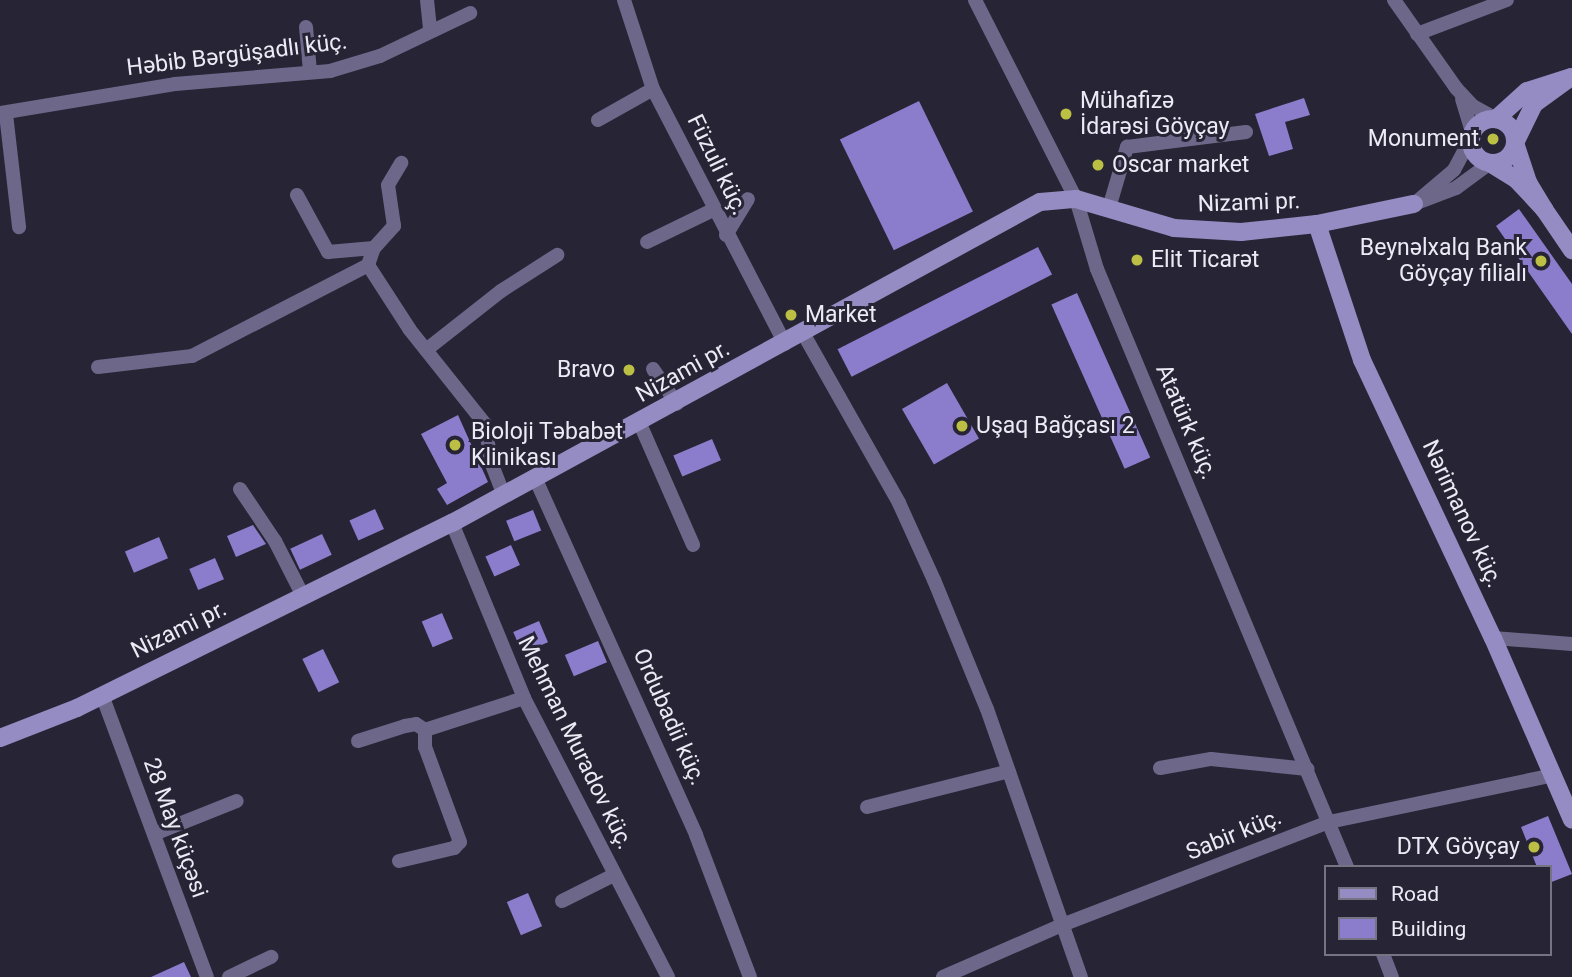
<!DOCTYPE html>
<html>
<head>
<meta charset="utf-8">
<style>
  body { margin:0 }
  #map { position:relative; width:1572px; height:977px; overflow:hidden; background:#272535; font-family:Roboto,sans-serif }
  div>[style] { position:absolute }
  .building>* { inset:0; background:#8b7dcb; transform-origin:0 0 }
  .street>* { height:14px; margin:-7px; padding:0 7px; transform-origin:7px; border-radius:7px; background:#6d688a }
  .secondary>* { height:18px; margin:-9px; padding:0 9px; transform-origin:9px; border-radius:9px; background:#948cc2 }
  .secondary>.ring { margin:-9px; padding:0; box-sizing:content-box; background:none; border:18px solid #948cc2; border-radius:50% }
  .dots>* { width:19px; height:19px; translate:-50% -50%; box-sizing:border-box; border:4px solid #272535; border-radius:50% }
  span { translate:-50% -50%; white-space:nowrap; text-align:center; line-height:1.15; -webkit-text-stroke:6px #272535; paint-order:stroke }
  .street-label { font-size:23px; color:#ecebf5 }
  .poi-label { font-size:23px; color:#ecebf5 }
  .left { translate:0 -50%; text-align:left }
  .right { translate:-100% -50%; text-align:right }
  .legend { position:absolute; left:1324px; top:865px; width:228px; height:91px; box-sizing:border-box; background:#272535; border:2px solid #767482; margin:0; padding:9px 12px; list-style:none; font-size:21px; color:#ecebf5 }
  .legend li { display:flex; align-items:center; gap:14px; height:35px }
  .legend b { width:35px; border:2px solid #767482 }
</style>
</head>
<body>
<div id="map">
  <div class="building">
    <i style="clip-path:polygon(1304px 98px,1310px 115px,1285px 122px,1293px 149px,1269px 156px,1255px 114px)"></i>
    <i style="left:919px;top:101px;width:123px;height:88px;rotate:64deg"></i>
    <i style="clip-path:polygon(1519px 209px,1572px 284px,1572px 334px,1496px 226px)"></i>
    <i style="left:1038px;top:247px;width:31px;height:225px;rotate:63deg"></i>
    <i style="left:1077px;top:293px;width:180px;height:28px;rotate:66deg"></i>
    <i style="left:947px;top:383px;width:64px;height:52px;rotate:60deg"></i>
    <i style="clip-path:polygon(458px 415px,488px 482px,447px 505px,437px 489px,447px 483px,421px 434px)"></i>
    <i style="left:712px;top:439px;width:23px;height:42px;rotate:67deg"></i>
    <i style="left:375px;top:509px;width:22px;height:28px;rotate:66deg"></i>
    <i style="left:533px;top:510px;width:22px;height:29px;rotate:68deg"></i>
    <i style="clip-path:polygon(253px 525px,266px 544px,236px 557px,227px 536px)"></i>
    <i style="left:322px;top:534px;width:23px;height:35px;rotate:65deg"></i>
    <i style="left:159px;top:537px;width:23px;height:37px;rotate:67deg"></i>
    <i style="left:511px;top:545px;width:22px;height:28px;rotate:66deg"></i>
    <i style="left:215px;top:558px;width:23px;height:28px;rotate:67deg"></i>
    <i style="left:442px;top:613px;width:28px;height:22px;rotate:67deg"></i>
    <i style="left:539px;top:621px;width:23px;height:28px;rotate:67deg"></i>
    <i style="left:598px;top:641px;width:23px;height:36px;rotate:67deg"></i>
    <i style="left:323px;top:649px;width:37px;height:23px;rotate:64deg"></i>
    <i style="clip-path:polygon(1548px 816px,1572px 874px,1549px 883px,1549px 867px,1537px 867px,1521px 827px)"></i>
    <i style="left:528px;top:893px;width:36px;height:23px;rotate:67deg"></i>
    <i style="clip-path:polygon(184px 962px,191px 977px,151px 977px)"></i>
  </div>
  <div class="street">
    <i style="left:427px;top:0;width:31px;rotate:84deg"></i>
    <i style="left:624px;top:0;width:94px;rotate:72deg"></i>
    <i style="left:653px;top:89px;width:287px;rotate:62.6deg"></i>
    <i style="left:975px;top:0;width:223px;rotate:63.1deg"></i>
    <i style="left:1076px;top:199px;width:73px;rotate:73.3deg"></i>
    <i style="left:1097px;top:269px;width:648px;rotate:67.31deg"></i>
    <i style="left:1394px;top:0;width:108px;rotate:54.8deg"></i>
    <i style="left:1456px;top:88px;width:25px;rotate:47deg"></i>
    <i style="left:1473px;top:106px;width:26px;rotate:29deg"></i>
    <i style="left:306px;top:27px;width:45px;rotate:84.9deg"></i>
    <i style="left:1417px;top:34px;width:96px;rotate:-20.7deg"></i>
    <i style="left:1462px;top:99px;width:34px;rotate:73deg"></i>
    <i style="left:0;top:113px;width:177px;rotate:-9.4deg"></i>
    <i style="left:175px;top:84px;width:156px;rotate:-4.8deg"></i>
    <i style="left:330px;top:71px;width:52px;rotate:-16.7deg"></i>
    <i style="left:380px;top:56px;width:100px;rotate:-25.5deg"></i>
    <i style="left:6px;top:114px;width:114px;rotate:83.4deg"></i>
    <i style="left:598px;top:120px;width:63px;rotate:-29.4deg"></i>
    <i style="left:1471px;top:138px;width:36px;rotate:118deg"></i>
    <i style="left:1454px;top:170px;width:52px;rotate:139.6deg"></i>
    <i style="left:1414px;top:204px;width:45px;rotate:-20.9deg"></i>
    <i style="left:1456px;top:188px;width:42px;rotate:-36.3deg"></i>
    <i style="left:297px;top:195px;width:65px;rotate:61.5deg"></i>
    <i style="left:328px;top:252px;width:46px;rotate:-5deg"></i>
    <i style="left:1109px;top:208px;width:64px;rotate:-73.6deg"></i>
    <i style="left:1127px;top:147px;width:120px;rotate:-7.2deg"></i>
    <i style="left:726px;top:235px;width:42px;rotate:-58.6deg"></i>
    <i style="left:647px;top:242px;width:73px;rotate:-25.9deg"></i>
    <i style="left:368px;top:265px;width:18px;rotate:-71deg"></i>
    <i style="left:374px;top:248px;width:30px;rotate:-48deg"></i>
    <i style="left:394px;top:226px;width:41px;rotate:-98.3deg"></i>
    <i style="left:388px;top:185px;width:26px;rotate:-59deg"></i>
    <i style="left:803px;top:333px;width:195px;rotate:60.5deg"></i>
    <i style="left:899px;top:503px;width:85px;rotate:65.6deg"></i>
    <i style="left:934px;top:580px;width:139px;rotate:67.7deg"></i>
    <i style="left:987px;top:709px;width:284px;rotate:70.7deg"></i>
    <i style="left:426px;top:350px;width:95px;rotate:-38.2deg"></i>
    <i style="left:501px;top:291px;width:67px;rotate:-32.7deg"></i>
    <i style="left:98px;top:367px;width:95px;rotate:-6.7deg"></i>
    <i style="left:192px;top:356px;width:198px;rotate:-27.3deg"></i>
    <i style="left:368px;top:265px;width:77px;rotate:57.1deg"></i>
    <i style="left:410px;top:330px;width:120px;rotate:51.4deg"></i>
    <i style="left:485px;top:424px;width:38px;rotate:81deg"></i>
    <i style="left:491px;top:462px;width:36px;rotate:69deg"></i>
    <i style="left:653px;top:369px;width:42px;rotate:55.6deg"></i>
    <i style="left:640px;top:424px;width:132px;rotate:66.3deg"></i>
    <i style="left:536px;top:480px;width:389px;rotate:65.7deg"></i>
    <i style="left:696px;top:835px;width:152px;rotate:69.2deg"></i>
    <i style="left:240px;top:489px;width:63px;rotate:56.1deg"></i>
    <i style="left:275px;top:541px;width:62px;rotate:63deg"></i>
    <i style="left:452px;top:523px;width:189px;rotate:67.6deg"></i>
    <i style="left:524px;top:698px;width:314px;rotate:62.7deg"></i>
    <i style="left:1493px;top:638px;width:79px;rotate:4.3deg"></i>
    <i style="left:102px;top:695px;width:301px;rotate:69.6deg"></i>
    <i style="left:358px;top:741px;width:49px;rotate:-17.7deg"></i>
    <i style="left:405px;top:726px;width:11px;rotate:-10deg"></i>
    <i style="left:416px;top:724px;width:11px;rotate:34deg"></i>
    <i style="left:425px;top:730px;width:104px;rotate:-17.9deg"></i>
    <i style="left:1160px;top:768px;width:52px;rotate:-10deg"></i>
    <i style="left:1211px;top:759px;width:97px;rotate:5.9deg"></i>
    <i style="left:867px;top:807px;width:146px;rotate:-14.2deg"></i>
    <i style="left:154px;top:834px;width:89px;rotate:-21.7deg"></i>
    <i style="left:399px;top:861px;width:57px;rotate:-13.3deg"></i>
    <i style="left:454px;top:848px;width:8px;rotate:-45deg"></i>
    <i style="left:460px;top:842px;width:101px;rotate:-110.2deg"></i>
    <i style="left:425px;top:747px;width:17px;rotate:-90deg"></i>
    <i style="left:562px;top:901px;width:58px;rotate:-26.6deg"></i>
    <i style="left:1383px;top:954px;width:25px;rotate:69deg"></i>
    <i style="left:229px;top:977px;width:47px;rotate:-25.5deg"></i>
    <i style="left:943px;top:977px;width:130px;rotate:-23.6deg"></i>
    <i style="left:1062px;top:925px;width:286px;rotate:-21.1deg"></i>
    <i style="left:1329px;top:822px;width:229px;rotate:-11.8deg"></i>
  </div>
  <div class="secondary">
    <i class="ring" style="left:1471px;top:119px;width:26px;height:26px"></i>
    <i style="left:1490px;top:163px;width:32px;rotate:32deg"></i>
    <i style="left:1517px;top:180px;width:40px;rotate:47deg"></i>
    <i style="left:1544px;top:209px;width:31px;rotate:-121deg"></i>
    <i style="left:1528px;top:182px;width:41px;rotate:-108.4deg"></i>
    <i style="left:1515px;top:143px;width:43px;rotate:-64deg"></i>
    <i style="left:1534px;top:104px;width:46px;rotate:-36.1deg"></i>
    <i style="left:1571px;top:77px;width:46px;rotate:162.3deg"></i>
    <i style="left:1527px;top:91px;width:42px;rotate:137.9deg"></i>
    <i style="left:1544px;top:209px;width:50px;rotate:55.7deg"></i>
    <i style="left:1317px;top:224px;width:143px;rotate:71.7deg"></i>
    <i style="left:1362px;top:360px;width:307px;rotate:64.8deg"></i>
    <i style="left:1493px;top:638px;width:198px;rotate:66.5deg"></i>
    <i style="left:0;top:738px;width:83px;rotate:-21.3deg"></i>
    <i style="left:77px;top:708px;width:418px;rotate:-26.3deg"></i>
    <i style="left:452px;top:523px;width:670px;rotate:-28.63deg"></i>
    <i style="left:1040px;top:202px;width:36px;rotate:-5deg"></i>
    <i style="left:1076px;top:199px;width:102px;rotate:16.5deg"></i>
    <i style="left:1174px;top:228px;width:67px;rotate:3.4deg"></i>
    <i style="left:1241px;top:232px;width:76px;rotate:-6deg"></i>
    <i style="left:1317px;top:224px;width:99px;rotate:-11.7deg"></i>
  </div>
  <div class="dots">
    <i style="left:1066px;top:114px;background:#bbc044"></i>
    <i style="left:1493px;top:139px;background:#bbc044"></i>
    <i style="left:1098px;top:165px;background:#bbc044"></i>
    <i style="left:1137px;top:260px;background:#bbc044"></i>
    <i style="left:1541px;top:261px;background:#bbc044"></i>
    <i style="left:791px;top:315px;background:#bbc044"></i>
    <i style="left:629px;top:370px;background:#bbc044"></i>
    <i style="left:962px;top:426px;background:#bbc044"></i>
    <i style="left:455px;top:445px;background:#bbc044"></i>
    <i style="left:1534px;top:847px;background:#bbc044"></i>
  </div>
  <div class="street-label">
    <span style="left:237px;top:55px;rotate:-7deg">Həbib Bərgüşadlı küç.</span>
    <span style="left:717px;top:165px;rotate:64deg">Füzuli küç.</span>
    <span style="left:1249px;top:203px;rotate:-2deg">Nizami pr.</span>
    <span style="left:683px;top:372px;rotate:-29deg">Nizami pr.</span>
    <span style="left:1186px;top:422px;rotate:67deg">Atatürk küç.</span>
    <span style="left:1462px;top:514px;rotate:65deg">Nərimanov küç.</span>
    <span style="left:179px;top:630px;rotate:-26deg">Nizami pr.</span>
    <span style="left:669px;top:717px;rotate:66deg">Ordubadii küç.</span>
    <span style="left:575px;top:743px;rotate:64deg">Mehman Muradov küç.</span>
    <span style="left:175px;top:828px;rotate:70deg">28 May küçəsi</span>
    <span style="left:1234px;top:835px;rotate:-22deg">Sabir küç.</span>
  </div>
  <div class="poi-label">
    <span class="left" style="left:1080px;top:114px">Mühafizə<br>İdarəsi Göyçay</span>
    <span class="right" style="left:1479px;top:139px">Monument</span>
    <span class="left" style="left:1112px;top:165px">Oscar market</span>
    <span class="right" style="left:1527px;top:261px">Beynəlxalq Bank<br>Göyçay filialı</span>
    <span class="left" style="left:1151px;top:260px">Elit Ticarət</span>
    <span class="left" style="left:805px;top:315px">Market</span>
    <span class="right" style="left:615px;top:370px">Bravo</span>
    <span class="left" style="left:976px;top:426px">Uşaq Bağçası 2</span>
    <span class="left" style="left:471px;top:445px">Bioloji Təbabət<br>Klinikası</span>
    <span class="right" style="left:1520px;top:847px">DTX Göyçay</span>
  </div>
  <ul class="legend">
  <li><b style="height:9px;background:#948cc2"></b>Road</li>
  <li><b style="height:19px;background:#8b7dcb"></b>Building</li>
  </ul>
</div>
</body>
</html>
